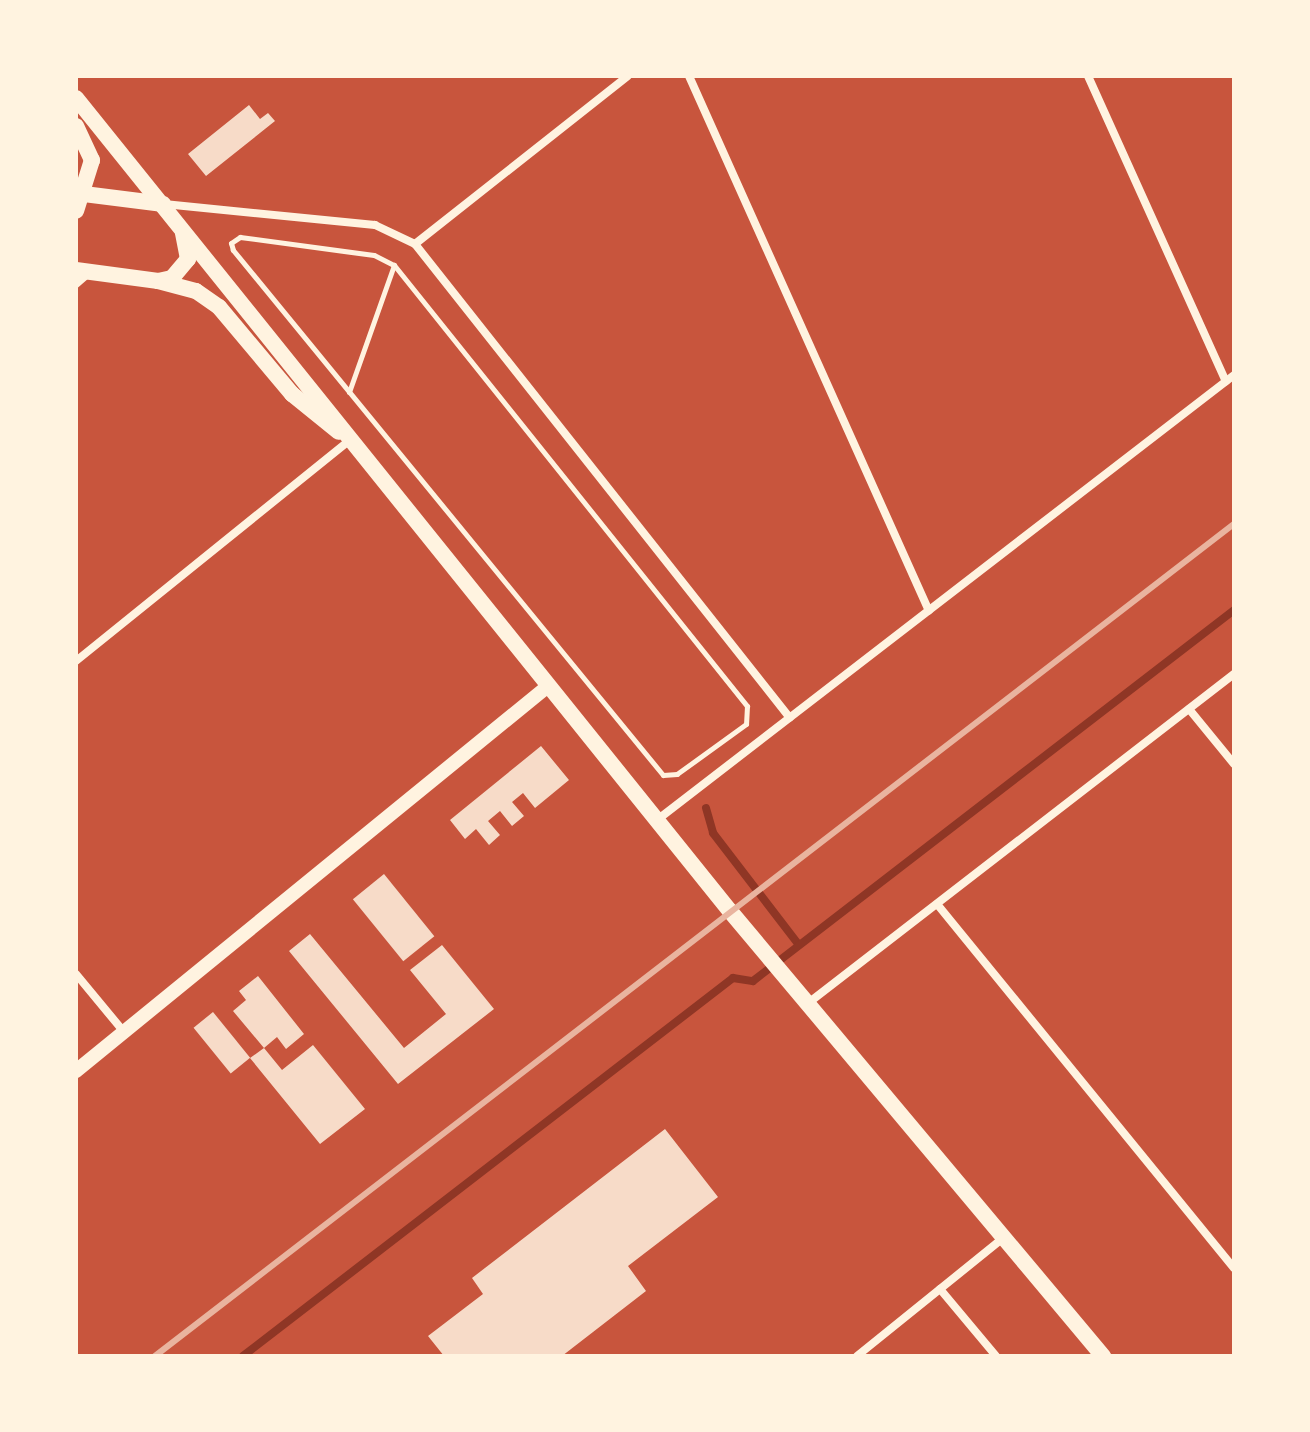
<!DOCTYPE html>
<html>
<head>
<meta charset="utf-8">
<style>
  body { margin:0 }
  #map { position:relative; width:1310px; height:1432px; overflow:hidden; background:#c8553d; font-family:"Sofia Sans Condensed",sans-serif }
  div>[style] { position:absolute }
  .stream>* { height:8px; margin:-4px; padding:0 4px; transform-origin:4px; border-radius:4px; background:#8f3625 }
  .building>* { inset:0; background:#f7dbc8; transform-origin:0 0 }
  .path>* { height:5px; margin:-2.5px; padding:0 2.5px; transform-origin:2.5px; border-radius:2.5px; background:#fff3e0 }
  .minor>* { height:8px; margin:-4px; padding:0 4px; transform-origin:4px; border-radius:4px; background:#fff3e0 }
  .tertiary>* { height:14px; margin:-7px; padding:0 7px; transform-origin:7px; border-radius:7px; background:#fff3e0 }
  .secondary>* { height:16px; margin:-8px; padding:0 8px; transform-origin:8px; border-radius:8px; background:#fff3e0 }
  .rail>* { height:6px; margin:-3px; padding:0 3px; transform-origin:3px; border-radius:3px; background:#e9b49f }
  span { translate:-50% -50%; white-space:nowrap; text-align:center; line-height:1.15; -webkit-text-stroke:7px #fff3e0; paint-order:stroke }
  .frame { position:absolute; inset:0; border:78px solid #fff3e0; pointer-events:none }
</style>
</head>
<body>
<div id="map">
  <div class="stream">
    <i style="left:706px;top:808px;width:26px;rotate:74deg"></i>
    <i style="left:713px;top:833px;width:141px;rotate:52.5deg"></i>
    <i style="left:243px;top:1356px;width:619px;rotate:-37.65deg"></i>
    <i style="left:733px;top:978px;width:20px;rotate:9deg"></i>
    <i style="left:753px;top:981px;width:607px;rotate:-37.64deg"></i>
  </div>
  <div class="building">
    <i style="clip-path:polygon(249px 105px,260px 119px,268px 113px,275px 121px,206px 176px,188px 154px)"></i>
    <i style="clip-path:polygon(541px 746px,569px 780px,535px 808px,523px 793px,512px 802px,524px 816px,512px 826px,500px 811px,488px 821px,500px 835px,489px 845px,476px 829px,465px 839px,450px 820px)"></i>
    <i style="left:384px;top:874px;width:80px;height:40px;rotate:51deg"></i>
    <i style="clip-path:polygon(310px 934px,404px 1048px,446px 1014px,410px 970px,442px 945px,494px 1009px,398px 1084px,289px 951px)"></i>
    <i style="clip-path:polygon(258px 976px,304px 1034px,286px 1049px,277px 1037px,264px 1048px,233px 1011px,246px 1000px,239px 991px)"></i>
    <i style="left:213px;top:1012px;width:59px;height:25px;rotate:51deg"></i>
    <i style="clip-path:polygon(313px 1045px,365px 1109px,320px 1144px,250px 1058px,264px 1048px,282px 1070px)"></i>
    <i style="clip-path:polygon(665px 1129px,718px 1197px,628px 1266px,646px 1291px,562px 1356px,444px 1356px,428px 1336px,483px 1294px,472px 1278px)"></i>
  </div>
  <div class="path">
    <i style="left:240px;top:237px;width:135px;rotate:7.7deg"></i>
    <i style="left:374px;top:255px;width:22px;rotate:27deg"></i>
    <i style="left:394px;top:265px;width:565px;rotate:51.32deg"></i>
    <i style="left:747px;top:706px;width:18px;rotate:93deg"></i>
    <i style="left:746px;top:724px;width:85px;rotate:144.1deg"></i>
    <i style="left:677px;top:774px;width:14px;rotate:176deg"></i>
    <i style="left:663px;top:775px;width:679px;rotate:-129.32deg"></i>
    <i style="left:233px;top:250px;width:7px;rotate:-106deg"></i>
    <i style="left:231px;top:243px;width:11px;rotate:-34deg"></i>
    <i style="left:349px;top:392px;width:135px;rotate:-70.5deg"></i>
  </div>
  <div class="minor">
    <i style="left:689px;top:76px;width:586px;rotate:65.84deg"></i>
    <i style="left:1088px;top:76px;width:335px;rotate:65.7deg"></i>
    <i style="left:164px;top:204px;width:212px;rotate:5.7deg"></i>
    <i style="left:375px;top:225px;width:44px;rotate:25.4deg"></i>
    <i style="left:415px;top:244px;width:604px;rotate:51.65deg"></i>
    <i style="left:415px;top:244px;width:271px;rotate:-38.3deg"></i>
    <i style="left:76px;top:284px;width:18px;rotate:-41deg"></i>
    <i style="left:76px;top:661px;width:351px;rotate:-38.9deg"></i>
    <i style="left:1189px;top:709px;width:71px;rotate:50.7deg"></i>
    <i style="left:657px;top:820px;width:729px;rotate:-37.64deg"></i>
    <i style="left:937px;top:904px;width:470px;rotate:50.8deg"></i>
    <i style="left:76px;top:974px;width:75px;rotate:50.4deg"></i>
    <i style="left:807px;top:1004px;width:540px;rotate:-37.7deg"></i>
    <i style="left:940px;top:1289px;width:87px;rotate:50.1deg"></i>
    <i style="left:857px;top:1356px;width:186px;rotate:-38.9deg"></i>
  </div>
  <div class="tertiary">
    <i style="left:76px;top:1071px;width:609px;rotate:-39.2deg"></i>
  </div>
  <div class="secondary">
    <i style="left:76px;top:98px;width:1043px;rotate:51.19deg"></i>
    <i style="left:730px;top:911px;width:581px;rotate:50.03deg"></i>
    <i style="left:76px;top:126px;width:38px;rotate:65deg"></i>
    <i style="left:92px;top:160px;width:53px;rotate:107.4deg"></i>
    <i style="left:76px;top:193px;width:88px;rotate:7.2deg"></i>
    <i style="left:76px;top:270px;width:83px;rotate:7.6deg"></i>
    <i style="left:158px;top:281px;width:14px;rotate:-12deg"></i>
    <i style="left:172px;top:278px;width:25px;rotate:-50deg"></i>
    <i style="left:188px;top:259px;width:26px;rotate:-101deg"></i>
    <i style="left:158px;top:281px;width:39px;rotate:15deg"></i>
    <i style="left:196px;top:291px;width:28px;rotate:35deg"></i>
    <i style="left:219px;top:307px;width:114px;rotate:50deg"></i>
    <i style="left:292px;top:394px;width:60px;rotate:39deg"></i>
  </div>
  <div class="rail">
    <i style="left:155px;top:1356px;width:1363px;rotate:-37.64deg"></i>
  </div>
  <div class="frame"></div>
</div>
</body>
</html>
